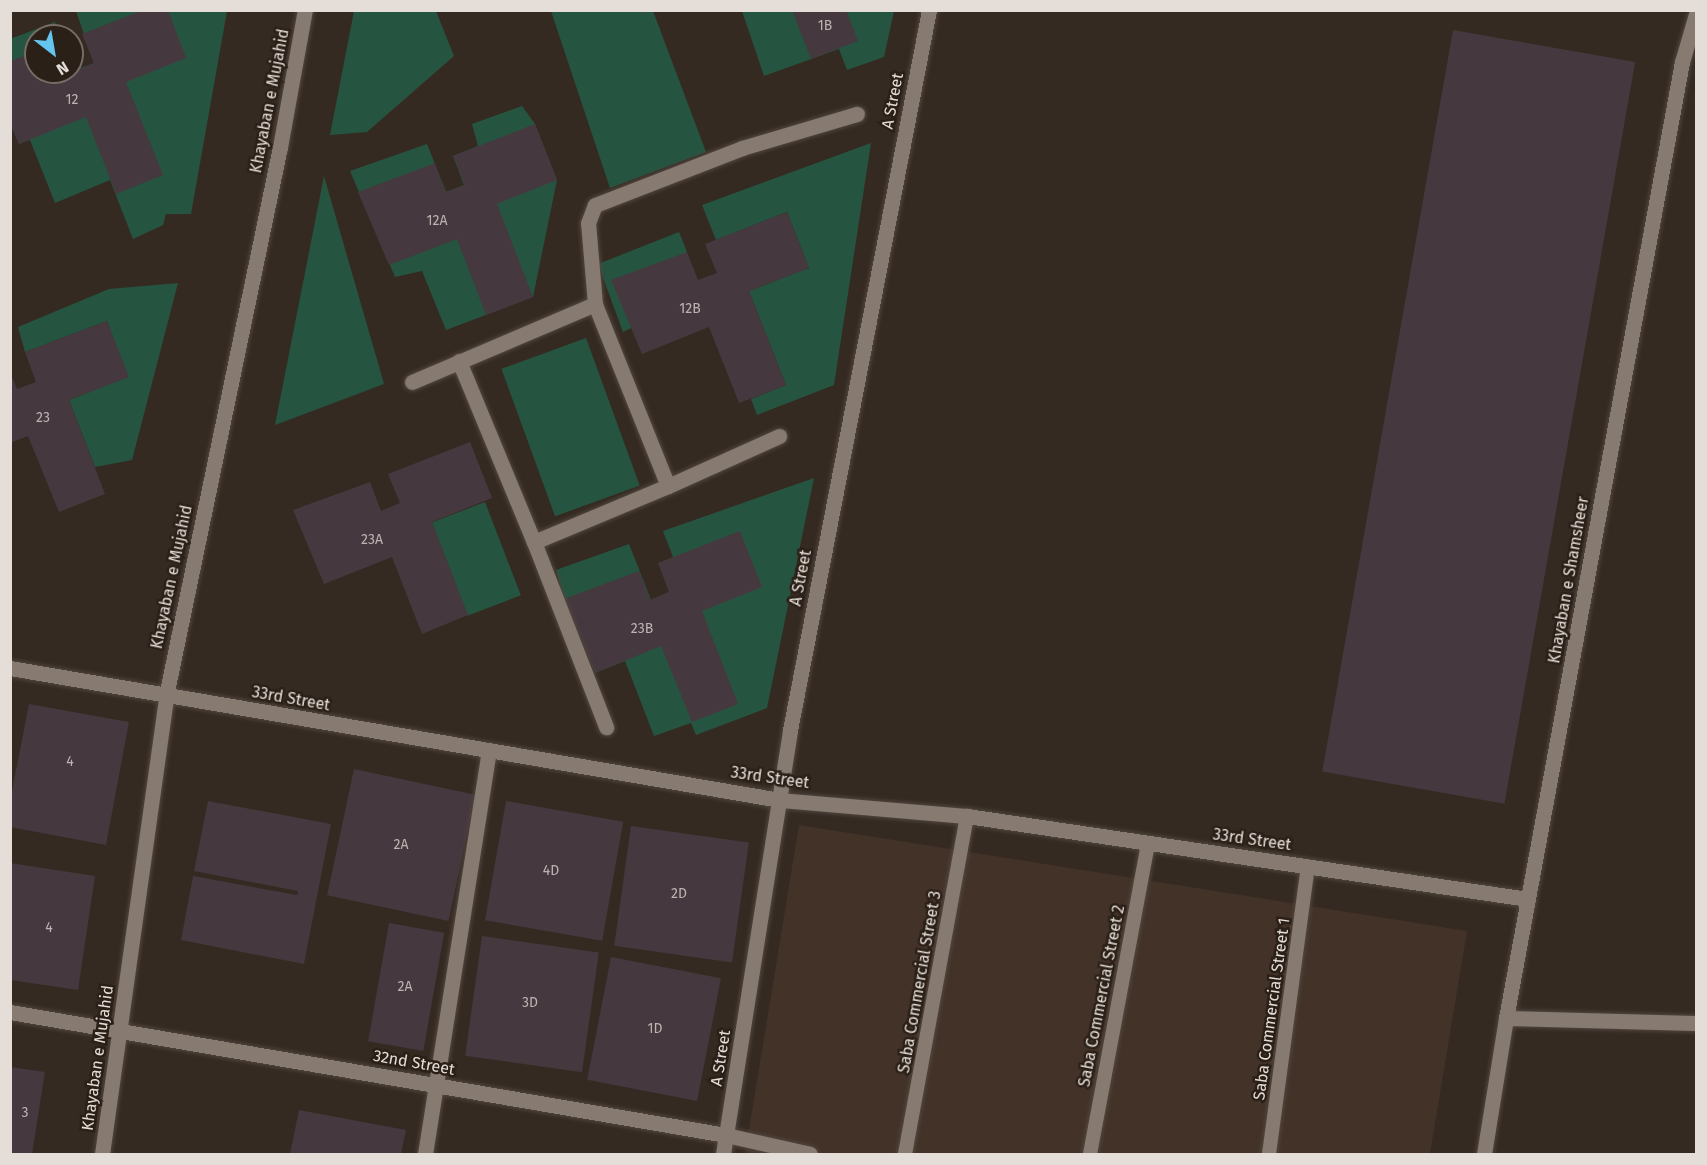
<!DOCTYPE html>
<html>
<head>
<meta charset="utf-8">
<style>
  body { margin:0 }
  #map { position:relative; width:1707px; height:1165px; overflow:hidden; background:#352a21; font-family:"Fira Sans",sans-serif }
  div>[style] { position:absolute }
  .built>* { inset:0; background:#433227 }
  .green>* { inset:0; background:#255541; transform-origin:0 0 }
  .building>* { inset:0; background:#46383f; transform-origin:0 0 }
  .roads { filter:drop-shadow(0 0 2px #504740) drop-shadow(0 0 2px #504740) }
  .lane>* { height:14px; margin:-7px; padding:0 7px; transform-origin:7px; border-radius:7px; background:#877a70 }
  .street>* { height:15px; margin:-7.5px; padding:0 7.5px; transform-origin:7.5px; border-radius:7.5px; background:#877a70 }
  .secondary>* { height:15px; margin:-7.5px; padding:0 7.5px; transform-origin:7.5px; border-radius:7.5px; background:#877a70 }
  span { translate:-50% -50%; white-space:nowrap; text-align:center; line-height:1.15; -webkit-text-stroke:5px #2b2018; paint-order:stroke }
  .number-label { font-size:14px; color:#bdb4b2 }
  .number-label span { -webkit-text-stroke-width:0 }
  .street-label { font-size:16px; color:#e5ded8 }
  .frame { position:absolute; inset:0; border:12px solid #e5ded8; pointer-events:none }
  .north { position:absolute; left:24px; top:24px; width:60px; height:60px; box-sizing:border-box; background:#2b2018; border:2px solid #756c65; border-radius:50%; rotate:149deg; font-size:16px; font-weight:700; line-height:24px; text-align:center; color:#e5ded8 }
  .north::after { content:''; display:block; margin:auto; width:21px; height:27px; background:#64c5ee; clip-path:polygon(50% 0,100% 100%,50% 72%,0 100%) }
</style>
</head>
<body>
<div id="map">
  <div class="built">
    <i style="clip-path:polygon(799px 825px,1467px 931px,1430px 1154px,745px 1154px)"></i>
  </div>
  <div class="green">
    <i style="clip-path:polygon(76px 11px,227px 11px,191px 214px,166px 214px,163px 225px,133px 239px,110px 180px,55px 203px,30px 140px,19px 144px,11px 124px,10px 39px,55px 22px,61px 36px,36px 36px,36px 72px,72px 72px,72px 63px,75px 70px,94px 63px)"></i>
    <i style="clip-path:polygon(354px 11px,436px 11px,454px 56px,367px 132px,330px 135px)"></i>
    <i style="clip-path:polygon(551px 11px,653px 11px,706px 152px,610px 188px)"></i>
    <i style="clip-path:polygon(742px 11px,894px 11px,884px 57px,847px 70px,839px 49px,764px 76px)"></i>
    <i style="clip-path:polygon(522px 106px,535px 124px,557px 180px,533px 297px,446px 330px,422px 271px,395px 277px,350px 171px,427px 144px,446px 192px,464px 185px,453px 156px,478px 146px,472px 124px)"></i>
    <i style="clip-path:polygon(871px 143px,834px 385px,757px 415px,751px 399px,786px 385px,749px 291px,809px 268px,787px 212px,716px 240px,702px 205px)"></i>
    <i style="clip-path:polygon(324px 176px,384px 384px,275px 425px)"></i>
    <i style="clip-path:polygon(679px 232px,687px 252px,631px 328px,623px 332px,598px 264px)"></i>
    <i style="clip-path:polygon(178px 283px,132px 460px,95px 467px,69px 400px,128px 377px,107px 321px,25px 352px,18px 327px,109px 289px)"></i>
    <i style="left:586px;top:338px;width:157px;height:90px;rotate:70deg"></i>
    <i style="clip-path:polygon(814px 478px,767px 708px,696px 735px,691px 723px,654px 736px,625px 661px,595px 673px,564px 599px,556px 570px,629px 544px,651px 600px,669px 592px,673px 557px,663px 531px)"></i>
    <i style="left:485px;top:502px;width:100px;height:57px;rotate:69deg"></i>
  </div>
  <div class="building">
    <i style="clip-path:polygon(143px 10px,168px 10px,186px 58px,126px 82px,163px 175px,116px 194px,86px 117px,19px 144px,10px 124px,10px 61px,36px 52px,36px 72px,72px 72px,72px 64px,75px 71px,94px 63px,82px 34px)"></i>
    <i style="clip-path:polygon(792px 10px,846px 10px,858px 41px,811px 59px)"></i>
    <i style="left:1453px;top:30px;width:185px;height:753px;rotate:10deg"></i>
    <i style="clip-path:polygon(535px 124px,557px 180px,497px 204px,533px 297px,486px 315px,457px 239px,389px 265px,358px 192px,435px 163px,445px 192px,465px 185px,453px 156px)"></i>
    <i style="clip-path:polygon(787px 212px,809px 268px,749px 291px,786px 385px,739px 403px,709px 327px,642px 354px,611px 280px,687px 252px,698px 280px,717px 273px,705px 244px)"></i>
    <i style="clip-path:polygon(107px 321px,129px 377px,69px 400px,105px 494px,59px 512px,28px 436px,10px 443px,10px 372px,17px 389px,36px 382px,25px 352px)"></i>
    <i style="clip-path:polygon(470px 442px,492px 498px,432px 522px,468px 615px,422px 634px,392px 557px,324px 584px,293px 510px,370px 482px,381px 511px,400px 503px,388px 474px)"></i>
    <i style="clip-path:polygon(740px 531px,762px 587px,702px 611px,738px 704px,692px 722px,661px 646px,595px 673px,564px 599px,639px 571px,650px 600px,669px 592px,658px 563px)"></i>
    <i style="clip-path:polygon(29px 704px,129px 722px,106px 845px,10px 827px,10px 801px)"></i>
    <i style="left:354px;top:769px;width:124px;height:129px;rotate:12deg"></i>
    <i style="clip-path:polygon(208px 801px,331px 824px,304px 964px,181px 940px,193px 876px,297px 895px,298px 891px,194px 871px)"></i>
    <i style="left:506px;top:801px;width:119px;height:121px;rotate:10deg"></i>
    <i style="left:631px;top:826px;width:119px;height:121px;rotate:8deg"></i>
    <i style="clip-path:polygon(10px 863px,95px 876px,78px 990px,10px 980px)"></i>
    <i style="left:389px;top:923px;width:56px;height:120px;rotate:10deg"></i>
    <i style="left:482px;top:936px;width:118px;height:121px;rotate:8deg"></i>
    <i style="left:611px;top:957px;width:112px;height:125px;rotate:11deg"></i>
    <i style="clip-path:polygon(10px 1067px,45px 1072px,32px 1154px,10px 1154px)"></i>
    <i style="clip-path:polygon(299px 1110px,406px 1130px,401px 1154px,290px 1154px)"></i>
  </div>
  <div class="roads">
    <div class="lane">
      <i style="left:905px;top:1154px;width:344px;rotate:-79.6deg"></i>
      <i style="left:1090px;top:1154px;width:316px;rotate:-79.4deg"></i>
      <i style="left:1269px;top:1154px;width:290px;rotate:-82.3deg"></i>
    </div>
    <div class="street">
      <i style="left:459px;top:361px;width:196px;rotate:67.5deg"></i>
      <i style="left:534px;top:542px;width:199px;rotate:68.7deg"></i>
      <i style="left:412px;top:382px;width:199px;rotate:-23.1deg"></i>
      <i style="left:595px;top:304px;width:81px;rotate:-94.9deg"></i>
      <i style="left:588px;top:223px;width:19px;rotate:-69deg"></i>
      <i style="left:595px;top:205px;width:158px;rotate:-21.2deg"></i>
      <i style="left:742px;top:148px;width:120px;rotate:-16.5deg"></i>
      <i style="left:668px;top:486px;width:122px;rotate:-24.2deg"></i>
      <i style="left:534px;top:542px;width:145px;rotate:-22.7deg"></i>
      <i style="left:668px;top:486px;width:196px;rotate:-111.9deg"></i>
      <i style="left:10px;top:668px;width:781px;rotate:9.73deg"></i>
      <i style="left:780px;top:800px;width:188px;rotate:4.9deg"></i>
      <i style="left:967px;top:816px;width:567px;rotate:8.42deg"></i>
      <i style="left:10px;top:1012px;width:726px;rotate:9.75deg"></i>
      <i style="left:726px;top:1135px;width:86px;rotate:12.7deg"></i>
      <i style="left:1506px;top:1018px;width:190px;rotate:1.5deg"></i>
      <i style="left:425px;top:1154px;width:409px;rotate:-81deg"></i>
      <i style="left:723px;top:1154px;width:429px;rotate:-81deg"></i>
      <i style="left:790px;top:730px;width:733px;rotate:-79.07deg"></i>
    </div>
    <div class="secondary">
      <i style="left:102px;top:1154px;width:462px;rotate:-82deg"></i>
      <i style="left:166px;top:696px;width:561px;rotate:-78.27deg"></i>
      <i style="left:280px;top:147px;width:139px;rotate:-79.7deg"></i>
      <i style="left:1484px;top:1154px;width:138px;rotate:-80.8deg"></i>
      <i style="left:1506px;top:1018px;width:972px;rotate:-79.57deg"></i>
      <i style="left:1682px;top:62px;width:50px;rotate:-73.7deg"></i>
    </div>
  </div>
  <div class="number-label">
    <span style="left:825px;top:26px">1B</span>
    <span style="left:72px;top:100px">12</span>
    <span style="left:437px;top:221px">12A</span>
    <span style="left:690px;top:309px">12B</span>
    <span style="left:43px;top:418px">23</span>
    <span style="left:372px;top:540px">23A</span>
    <span style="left:642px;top:629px">23B</span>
    <span style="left:70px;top:762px">4</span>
    <span style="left:401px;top:845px">2A</span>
    <span style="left:551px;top:871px">4D</span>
    <span style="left:679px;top:894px">2D</span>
    <span style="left:49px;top:928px">4</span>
    <span style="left:405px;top:987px">2A</span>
    <span style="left:530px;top:1003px">3D</span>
    <span style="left:655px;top:1029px">1D</span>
    <span style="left:25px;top:1113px">3</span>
  </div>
  <div class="street-label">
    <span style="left:270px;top:101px;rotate:-79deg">Khayaban e Mujahid</span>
    <span style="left:893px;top:101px;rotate:-79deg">A Street</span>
    <span style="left:172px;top:577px;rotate:-78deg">Khayaban e Mujahid</span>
    <span style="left:801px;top:578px;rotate:-79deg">A Street</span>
    <span style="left:1569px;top:580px;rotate:-80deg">Khayaban e Shamsheer</span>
    <span style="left:291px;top:699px;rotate:10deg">33rd Street</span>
    <span style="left:770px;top:778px;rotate:8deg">33rd Street</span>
    <span style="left:1252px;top:840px;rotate:8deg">33rd Street</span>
    <span style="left:920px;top:982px;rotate:-80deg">Saba Commercial Street 3</span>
    <span style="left:1102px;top:996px;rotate:-79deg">Saba Commercial Street 2</span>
    <span style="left:1272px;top:1009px;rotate:-82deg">Saba Commercial Street 1</span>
    <span style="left:98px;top:1058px;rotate:-82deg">Khayaban e Mujahid</span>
    <span style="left:721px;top:1058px;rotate:-81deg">A Street</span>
    <span style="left:414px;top:1063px;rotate:10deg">32nd Street</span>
  </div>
  <div class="frame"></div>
  <div class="north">N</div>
</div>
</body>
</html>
